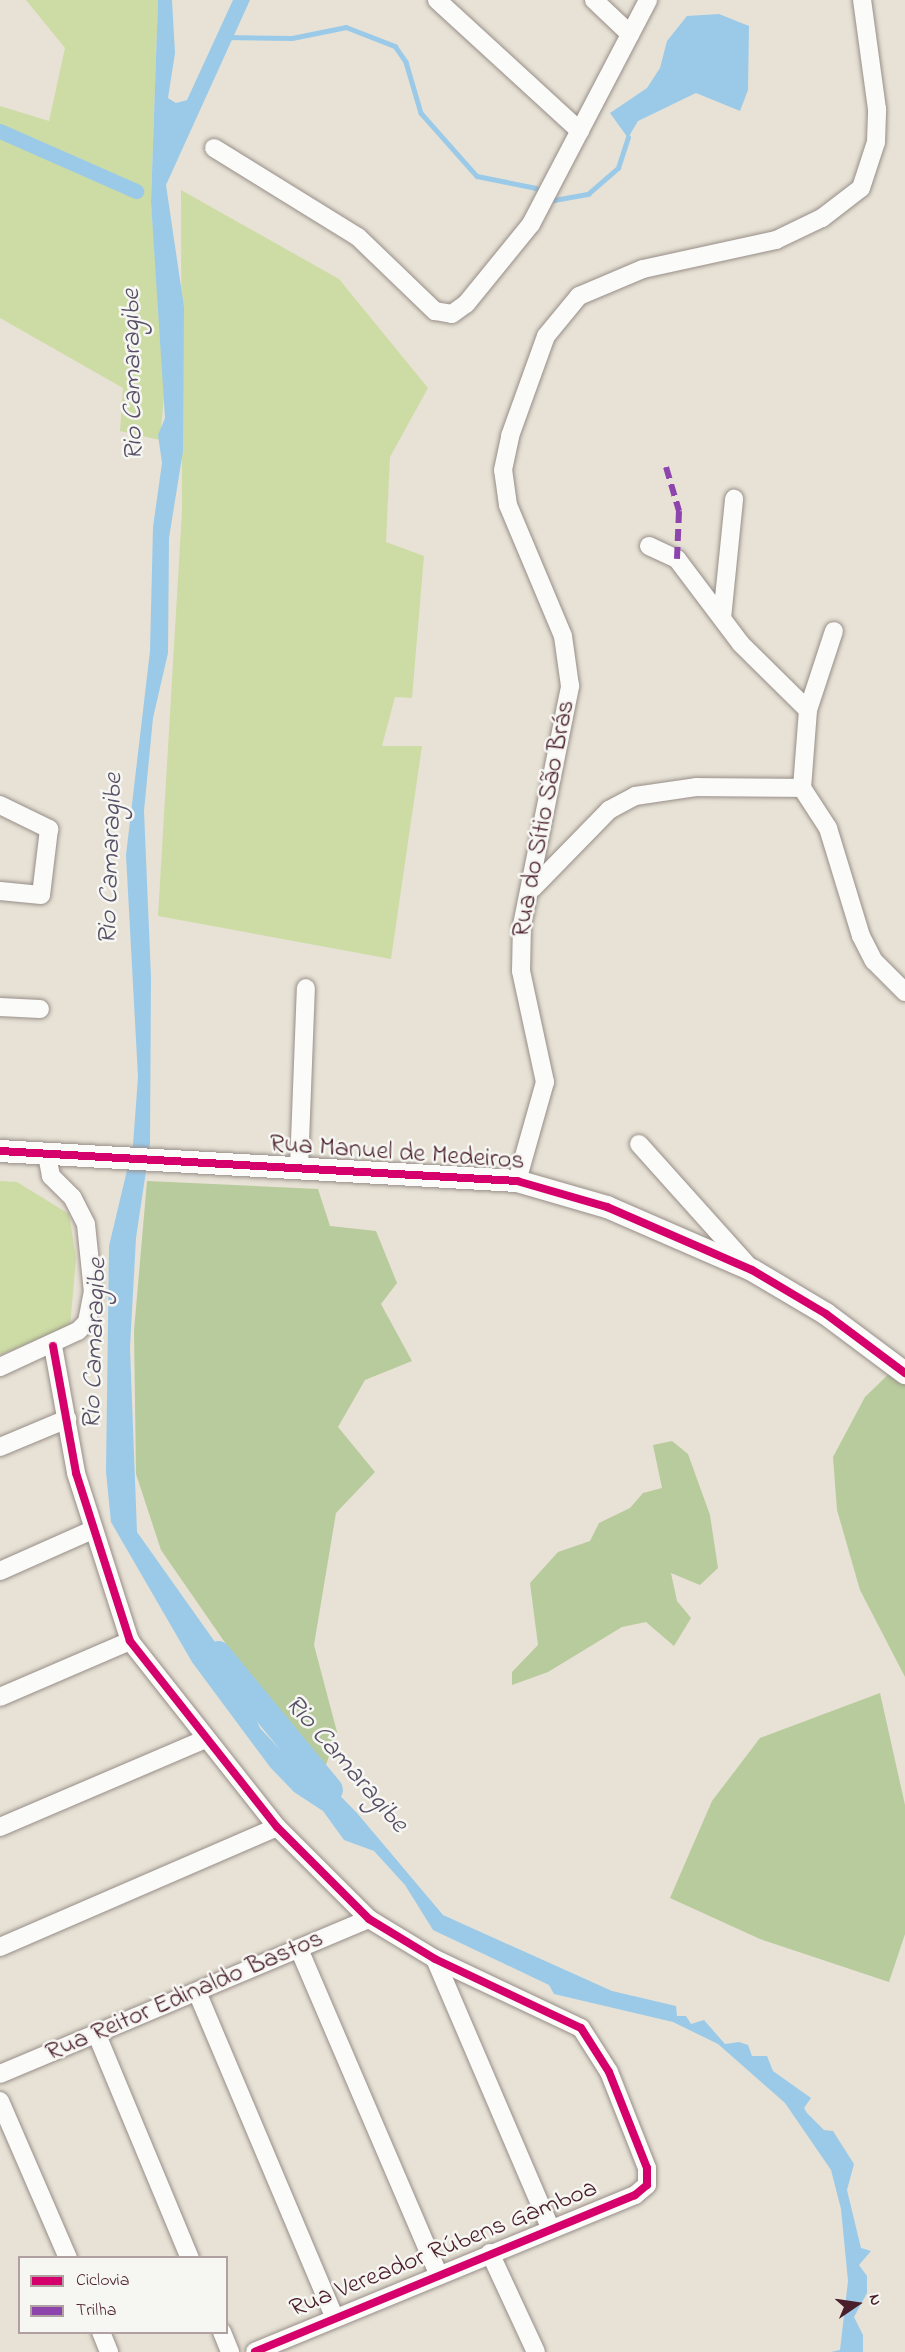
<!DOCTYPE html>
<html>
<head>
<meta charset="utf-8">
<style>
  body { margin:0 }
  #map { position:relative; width:905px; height:2352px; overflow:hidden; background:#e7e2d5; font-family:"Indie Flower",sans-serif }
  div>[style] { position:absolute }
  .green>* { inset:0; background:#cddca5 }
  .forest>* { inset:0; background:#b8cb9c }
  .water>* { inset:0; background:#9bcae9 }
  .stream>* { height:4.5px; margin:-2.25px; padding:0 2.25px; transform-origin:2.25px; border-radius:2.25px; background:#9bcae9 }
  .canal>* { height:15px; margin:-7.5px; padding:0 7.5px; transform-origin:7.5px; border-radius:7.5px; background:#9bcae9 }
  .river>* { height:26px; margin:-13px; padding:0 13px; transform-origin:13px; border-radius:13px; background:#9bcae9 }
  .roads { filter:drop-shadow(0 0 2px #988e89) drop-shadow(0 0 2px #988e89) }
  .minor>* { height:18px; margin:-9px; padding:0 9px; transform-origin:9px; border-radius:9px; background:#fbfbf9 }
  .major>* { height:22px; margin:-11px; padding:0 11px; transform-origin:11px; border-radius:11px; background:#fbfbf9 }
  .quiet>* { height:6px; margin-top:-3px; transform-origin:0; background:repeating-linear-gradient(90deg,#8e44ad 0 12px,transparent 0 18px) }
  .cycleway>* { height:8px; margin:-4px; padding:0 4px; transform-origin:4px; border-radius:4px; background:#d6006c }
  span { translate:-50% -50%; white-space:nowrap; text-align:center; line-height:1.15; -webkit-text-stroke:5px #f6f6f2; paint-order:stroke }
  .street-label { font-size:26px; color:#4a1f2b }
  .water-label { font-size:27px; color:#584f66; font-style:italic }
  .legend { position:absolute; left:18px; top:2256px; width:210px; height:78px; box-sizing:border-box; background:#f6f6f2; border:2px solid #b1a0a2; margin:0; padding:8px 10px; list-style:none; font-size:18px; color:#4a1f2b }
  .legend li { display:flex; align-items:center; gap:12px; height:30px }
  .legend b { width:30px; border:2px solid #b1a0a2 }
  .north { position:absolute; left:827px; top:2274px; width:60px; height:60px; -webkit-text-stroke:4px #f6f6f2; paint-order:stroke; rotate:77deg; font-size:16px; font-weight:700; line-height:24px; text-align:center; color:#4a1f2b }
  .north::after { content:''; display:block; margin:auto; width:21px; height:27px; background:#4a1f2b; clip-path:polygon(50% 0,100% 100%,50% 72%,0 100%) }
</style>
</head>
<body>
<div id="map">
  <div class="green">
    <i style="clip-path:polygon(26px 0,158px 0,151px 202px,165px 385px,160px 440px,120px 431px,123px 388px,0 318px,0 106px,49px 121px,65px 48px)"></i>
    <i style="clip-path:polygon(181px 190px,339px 279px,428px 388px,390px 457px,386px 542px,424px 556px,412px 698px,395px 697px,382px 746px,422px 746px,391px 959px,158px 916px,182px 511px)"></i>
    <i style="clip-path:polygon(0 1181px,17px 1182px,69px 1214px,76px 1258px,70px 1327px,0 1355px)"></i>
  </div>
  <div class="forest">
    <i style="clip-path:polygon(147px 1181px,318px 1189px,330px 1226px,376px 1231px,397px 1283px,381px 1304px,412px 1361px,365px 1380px,338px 1427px,375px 1472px,336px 1513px,314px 1645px,337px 1732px,324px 1771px,277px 1718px,161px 1550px,136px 1474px,134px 1331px)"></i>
    <i style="clip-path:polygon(896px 1367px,905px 1375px,905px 1677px,860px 1590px,837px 1510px,833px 1457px,865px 1397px)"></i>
    <i style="clip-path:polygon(672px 1441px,688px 1454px,710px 1515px,718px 1568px,700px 1585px,671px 1573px,677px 1601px,691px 1618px,674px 1646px,646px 1622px,622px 1627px,548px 1672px,512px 1685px,512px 1672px,538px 1645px,530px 1583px,558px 1552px,590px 1541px,599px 1523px,630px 1508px,643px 1493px,662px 1488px,653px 1445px)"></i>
    <i style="clip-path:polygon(880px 1693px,905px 1805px,905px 1934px,889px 1982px,760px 1939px,670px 1898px,712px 1801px,760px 1738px)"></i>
  </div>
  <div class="water">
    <i style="clip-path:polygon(158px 0,172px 0,175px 53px,168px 98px,176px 103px,187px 100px,233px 0,250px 0,166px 185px,184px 307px,183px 451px,169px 538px,168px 653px,153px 718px,144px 811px,151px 977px,150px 1144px,136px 1238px,130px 1348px,137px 1532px,232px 1666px,260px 1728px,286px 1756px,304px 1768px,310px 1765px,357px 1813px,443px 1915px,612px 1991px,676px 2006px,677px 2016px,686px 2016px,691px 2024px,704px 2020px,725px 2044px,739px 2042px,748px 2045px,752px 2056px,767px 2056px,773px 2071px,811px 2098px,804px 2108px,807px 2113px,824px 2130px,833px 2131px,854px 2164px,847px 2190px,861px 2248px,871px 2251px,859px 2265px,867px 2276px,867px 2293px,854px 2317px,863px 2335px,863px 2352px,831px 2352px,840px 2350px,848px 2281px,841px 2209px,831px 2170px,785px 2103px,718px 2044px,673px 2022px,554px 1994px,549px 1985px,433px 1930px,405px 1885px,374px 1851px,344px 1840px,323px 1811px,294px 1792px,270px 1767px,192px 1662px,111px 1522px,106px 1472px,109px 1246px,133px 1145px,138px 1077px,126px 855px,150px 651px,153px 527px,162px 463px,158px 435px,165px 418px,151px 202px)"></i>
    <i style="clip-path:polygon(719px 14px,749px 26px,748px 90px,740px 111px,696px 93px,638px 121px,628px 138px,610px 113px,647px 88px,660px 68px,667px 41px,687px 16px)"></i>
  </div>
  <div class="stream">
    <i style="left:226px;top:37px;width:66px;rotate:0.9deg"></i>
    <i style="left:292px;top:38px;width:55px;rotate:-11.5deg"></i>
    <i style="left:346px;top:27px;width:53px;rotate:21.2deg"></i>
    <i style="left:395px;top:46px;width:19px;rotate:55deg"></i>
    <i style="left:406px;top:62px;width:53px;rotate:73.6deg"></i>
    <i style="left:421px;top:113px;width:84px;rotate:48.4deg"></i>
    <i style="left:477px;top:176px;width:60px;rotate:11.5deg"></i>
    <i style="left:554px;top:200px;width:35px;rotate:-10deg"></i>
    <i style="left:588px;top:194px;width:40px;rotate:-41deg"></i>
    <i style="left:618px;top:168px;width:32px;rotate:-72deg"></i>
  </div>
  <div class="canal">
    <i style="left:0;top:131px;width:149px;rotate:23.8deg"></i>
  </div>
  <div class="river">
    <i style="left:218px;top:1654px;width:176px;rotate:50.5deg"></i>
  </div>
  <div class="roads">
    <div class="minor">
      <i style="left:437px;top:0;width:194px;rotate:42.5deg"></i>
      <i style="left:594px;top:0;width:50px;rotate:43.4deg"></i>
      <i style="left:214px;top:148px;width:169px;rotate:31.7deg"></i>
      <i style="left:358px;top:237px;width:107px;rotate:43.9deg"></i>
      <i style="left:435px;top:311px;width:17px;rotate:10deg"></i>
      <i style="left:452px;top:314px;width:17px;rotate:-36deg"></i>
      <i style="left:466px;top:304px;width:103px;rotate:-50.9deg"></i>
      <i style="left:531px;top:224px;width:253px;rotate:-62.4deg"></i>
      <i style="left:649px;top:546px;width:31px;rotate:25deg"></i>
      <i style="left:677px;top:559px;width:106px;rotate:53deg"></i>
      <i style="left:741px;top:644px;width:94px;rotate:44.6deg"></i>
      <i style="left:722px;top:618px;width:120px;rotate:-84.2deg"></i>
      <i style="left:802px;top:788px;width:48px;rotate:57deg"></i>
      <i style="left:828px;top:828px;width:113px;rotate:73deg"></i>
      <i style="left:861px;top:936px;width:28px;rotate:63deg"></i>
      <i style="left:874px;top:961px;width:44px;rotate:45deg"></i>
      <i style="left:802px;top:788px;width:78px;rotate:-85.6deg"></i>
      <i style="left:808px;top:710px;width:83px;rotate:-71.8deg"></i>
      <i style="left:0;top:805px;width:55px;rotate:26.1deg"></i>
      <i style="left:49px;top:829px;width:66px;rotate:96.9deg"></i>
      <i style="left:41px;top:895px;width:41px;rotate:-174.4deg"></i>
      <i style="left:533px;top:888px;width:109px;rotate:-45.7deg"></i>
      <i style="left:609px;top:810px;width:30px;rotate:-28deg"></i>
      <i style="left:635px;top:796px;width:63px;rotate:-8.3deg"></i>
      <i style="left:697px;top:787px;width:105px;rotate:0.5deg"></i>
      <i style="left:0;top:1007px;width:40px;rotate:2.9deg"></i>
      <i style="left:639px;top:1144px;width:168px;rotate:48.1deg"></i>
      <i style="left:299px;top:1167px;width:179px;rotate:-87.8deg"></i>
      <i style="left:517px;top:1181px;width:103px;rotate:-74.2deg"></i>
      <i style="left:545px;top:1082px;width:114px;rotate:-102.2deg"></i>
      <i style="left:521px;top:971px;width:46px;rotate:-88.8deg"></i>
      <i style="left:522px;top:925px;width:244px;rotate:-78.6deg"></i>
      <i style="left:570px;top:686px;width:50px;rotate:-98deg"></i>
      <i style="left:563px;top:636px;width:142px;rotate:-112.8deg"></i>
      <i style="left:508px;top:505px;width:35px;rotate:-98deg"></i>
      <i style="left:503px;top:470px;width:35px;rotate:-78deg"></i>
      <i style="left:510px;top:436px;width:106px;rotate:-70.2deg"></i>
      <i style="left:546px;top:336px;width:52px;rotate:-50.5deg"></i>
      <i style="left:579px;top:296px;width:69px;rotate:-22.9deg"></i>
      <i style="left:643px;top:269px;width:136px;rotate:-12.3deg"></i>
      <i style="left:776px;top:240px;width:51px;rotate:-25.6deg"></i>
      <i style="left:822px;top:218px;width:49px;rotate:-37.6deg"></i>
      <i style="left:861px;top:188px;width:48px;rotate:-71.9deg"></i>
      <i style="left:876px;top:142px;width:33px;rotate:-88deg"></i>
      <i style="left:877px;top:109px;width:110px;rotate:-97.8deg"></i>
      <i style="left:53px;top:1346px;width:129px;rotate:79.7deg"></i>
      <i style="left:76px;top:1473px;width:176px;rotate:72.2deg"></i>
      <i style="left:130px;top:1641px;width:237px;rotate:51.7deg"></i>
      <i style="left:277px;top:1827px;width:130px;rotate:45deg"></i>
      <i style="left:369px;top:1919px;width:77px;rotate:31.2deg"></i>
      <i style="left:435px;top:1959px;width:161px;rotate:25.3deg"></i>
      <i style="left:581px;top:2028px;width:52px;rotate:57.5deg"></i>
      <i style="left:609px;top:2072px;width:103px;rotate:68.4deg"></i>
      <i style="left:647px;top:2168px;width:17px;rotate:90deg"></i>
      <i style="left:647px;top:2185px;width:16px;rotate:140deg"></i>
      <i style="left:635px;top:2195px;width:411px;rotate:157.6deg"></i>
      <i style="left:0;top:1367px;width:86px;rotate:-24.8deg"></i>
      <i style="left:78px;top:1331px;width:13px;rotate:-45deg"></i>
      <i style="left:87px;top:1322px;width:31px;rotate:-79deg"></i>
      <i style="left:93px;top:1292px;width:68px;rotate:-95.9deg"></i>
      <i style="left:86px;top:1224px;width:30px;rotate:-117deg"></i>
      <i style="left:72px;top:1197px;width:30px;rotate:-135deg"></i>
      <i style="left:51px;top:1176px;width:21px;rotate:-101deg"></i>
      <i style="left:0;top:1447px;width:73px;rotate:-22.7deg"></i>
      <i style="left:0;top:1571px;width:101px;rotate:-24deg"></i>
      <i style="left:0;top:1697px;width:142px;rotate:-23.3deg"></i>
      <i style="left:0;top:1827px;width:223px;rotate:-23.2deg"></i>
      <i style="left:0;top:1947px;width:302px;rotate:-23.4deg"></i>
      <i style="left:299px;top:1949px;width:353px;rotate:66.8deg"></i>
      <i style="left:435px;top:1959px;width:292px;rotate:66.8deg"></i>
      <i style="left:197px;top:1992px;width:354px;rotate:67.1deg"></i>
      <i style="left:97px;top:2035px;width:242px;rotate:67.4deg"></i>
      <i style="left:0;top:2074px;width:400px;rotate:-22.8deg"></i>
      <i style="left:0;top:2101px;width:171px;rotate:66.6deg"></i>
      <i style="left:490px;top:2253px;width:109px;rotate:65.1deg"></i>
      <i style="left:101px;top:2332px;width:22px;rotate:68deg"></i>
      <i style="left:222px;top:2332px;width:22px;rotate:68deg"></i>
    </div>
    <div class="major">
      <i style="left:0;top:1151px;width:518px;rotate:3.32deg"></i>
      <i style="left:517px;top:1181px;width:94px;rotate:16.1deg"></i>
      <i style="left:607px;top:1207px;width:158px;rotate:23.5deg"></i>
      <i style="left:752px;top:1270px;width:86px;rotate:30.7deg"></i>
      <i style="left:826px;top:1314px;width:99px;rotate:36.8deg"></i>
    </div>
  </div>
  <div class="quiet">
    <i style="left:666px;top:467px;width:46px;rotate:73.5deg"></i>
    <i style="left:679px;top:511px;width:48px;rotate:92.4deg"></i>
  </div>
  <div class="cycleway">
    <i style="left:0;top:1151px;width:518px;rotate:3.32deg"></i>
    <i style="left:517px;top:1181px;width:94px;rotate:16.1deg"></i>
    <i style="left:607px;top:1207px;width:158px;rotate:23.5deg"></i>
    <i style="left:752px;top:1270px;width:86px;rotate:30.7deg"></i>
    <i style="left:826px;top:1314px;width:99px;rotate:36.8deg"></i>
    <i style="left:53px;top:1346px;width:129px;rotate:79.7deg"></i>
    <i style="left:76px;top:1473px;width:176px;rotate:72.2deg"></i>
    <i style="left:130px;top:1641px;width:237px;rotate:51.7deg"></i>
    <i style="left:277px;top:1827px;width:130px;rotate:45deg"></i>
    <i style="left:369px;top:1919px;width:77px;rotate:31.2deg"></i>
    <i style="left:435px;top:1959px;width:161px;rotate:25.3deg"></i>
    <i style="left:581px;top:2028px;width:52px;rotate:57.5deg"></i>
    <i style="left:609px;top:2072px;width:103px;rotate:68.4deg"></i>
    <i style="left:647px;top:2168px;width:17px;rotate:90deg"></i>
    <i style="left:647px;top:2185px;width:16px;rotate:140deg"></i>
    <i style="left:635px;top:2195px;width:411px;rotate:157.6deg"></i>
  </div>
  <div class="street-label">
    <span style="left:545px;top:819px;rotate:-79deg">Rua do Sítio São Brás</span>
    <span style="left:397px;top:1154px;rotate:4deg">Rua Manuel de Medeiros</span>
    <span style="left:185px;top:1997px;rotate:-23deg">Rua Reitor Edinaldo Bastos</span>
    <span style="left:444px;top:2250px;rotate:-22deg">Rua Vereador Rúbens Gamboa</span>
  </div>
  <div class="water-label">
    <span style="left:133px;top:375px;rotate:-91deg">Rio Camaragibe</span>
    <span style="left:111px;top:859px;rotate:-88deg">Rio Camaragibe</span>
    <span style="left:95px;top:1344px;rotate:-88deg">Rio Camaragibe</span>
    <span style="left:346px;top:1764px;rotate:49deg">Rio Camaragibe</span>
  </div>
  <ul class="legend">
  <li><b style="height:8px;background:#d6006c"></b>Ciclovia</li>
  <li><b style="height:8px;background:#8e44ad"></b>Trilha</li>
  </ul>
  <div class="north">N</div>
</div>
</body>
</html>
